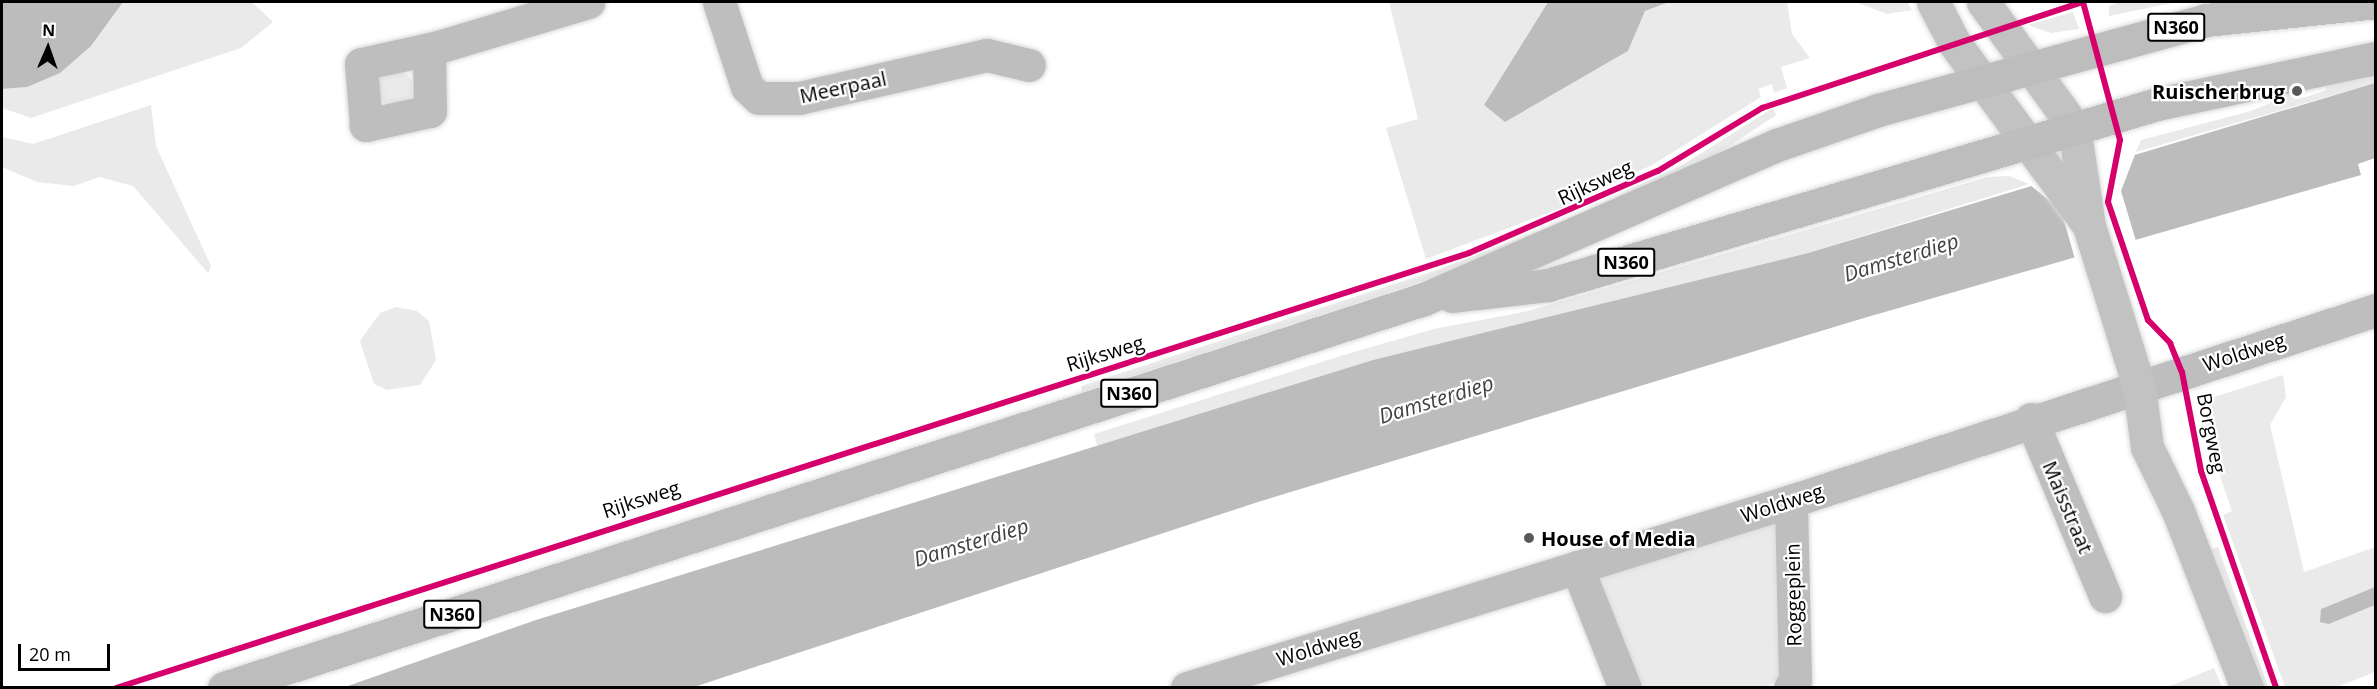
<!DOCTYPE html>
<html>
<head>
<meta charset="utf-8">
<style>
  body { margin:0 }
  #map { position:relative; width:2377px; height:689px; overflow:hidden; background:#fff; font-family:"Open Sans",sans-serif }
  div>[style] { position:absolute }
  .green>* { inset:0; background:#eaeaea }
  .round { border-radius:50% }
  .water>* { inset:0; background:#bcbcbc }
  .pier>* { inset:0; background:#fff }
  .roads { filter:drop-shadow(0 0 2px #dbdbdb) drop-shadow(0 0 2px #dbdbdb) }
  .street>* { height:33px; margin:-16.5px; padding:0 16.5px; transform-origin:16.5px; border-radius:16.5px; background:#bebebe }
  .secondary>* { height:33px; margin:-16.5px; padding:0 16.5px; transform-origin:16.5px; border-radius:16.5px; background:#c2c2c2 }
  .primary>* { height:33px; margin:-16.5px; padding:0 16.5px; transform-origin:16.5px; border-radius:16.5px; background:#bdbdbd }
  .cycleway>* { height:6px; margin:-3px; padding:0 3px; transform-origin:3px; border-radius:3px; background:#d6006c }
  .dots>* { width:16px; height:16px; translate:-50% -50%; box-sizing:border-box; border:3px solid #fff; border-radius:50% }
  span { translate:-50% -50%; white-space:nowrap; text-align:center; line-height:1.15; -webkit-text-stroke:4.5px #fff; paint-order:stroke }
  .shield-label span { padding:2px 4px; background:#fff; border:2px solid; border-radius:4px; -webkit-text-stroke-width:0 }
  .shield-label { font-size:18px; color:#000; font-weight:700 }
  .street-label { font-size:20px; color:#000 }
  .poi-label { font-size:20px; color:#000; font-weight:700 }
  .right { translate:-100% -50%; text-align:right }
  .left { translate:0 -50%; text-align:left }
  .water-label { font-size:21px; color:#414141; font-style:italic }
  .frame { position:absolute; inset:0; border:3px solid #000; pointer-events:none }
  .north { position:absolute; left:18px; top:18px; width:60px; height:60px; -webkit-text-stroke:4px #fff; paint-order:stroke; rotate:2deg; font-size:16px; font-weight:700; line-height:24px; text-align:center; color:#000 }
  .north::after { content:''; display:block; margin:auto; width:21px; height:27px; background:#000; clip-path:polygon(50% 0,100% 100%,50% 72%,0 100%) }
  .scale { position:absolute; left:18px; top:644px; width:92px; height:27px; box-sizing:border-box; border:3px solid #000; border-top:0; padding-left:8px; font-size:18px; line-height:21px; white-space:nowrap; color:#000; -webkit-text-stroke:4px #fff; paint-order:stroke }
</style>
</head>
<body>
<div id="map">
  <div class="green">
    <i style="clip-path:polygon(123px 2px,252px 2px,273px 22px,241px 48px,31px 118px,2px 108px,2px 89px,27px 87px,91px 46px)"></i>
    <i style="clip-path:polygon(1389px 2px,1548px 2px,1484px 105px,1505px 122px,1628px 51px,1645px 11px,1669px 2px,1787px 2px,1792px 34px,1810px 58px,1781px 67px,1787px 88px,1774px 93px,1772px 84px,1758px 89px,1761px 97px,1654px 164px,1559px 209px,1426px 259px,1386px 128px,1418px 119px)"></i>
    <i style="clip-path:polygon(1856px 2px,1907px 2px,1912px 10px,1887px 14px)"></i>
    <i style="clip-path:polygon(2120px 2px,2177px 2px,2109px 16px,2109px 6px)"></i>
    <i style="clip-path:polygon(2073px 12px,2079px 29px,2051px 33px,2028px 25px)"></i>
    <i style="clip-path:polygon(2375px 68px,2375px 83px,2136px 152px,2141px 140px,2251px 111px,2300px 90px,2303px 98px,2327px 90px,2321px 78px)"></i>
    <i class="round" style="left:377px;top:70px;width:36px;height:36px"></i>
    <i style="clip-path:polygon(151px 105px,156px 146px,211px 266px,208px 273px,133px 186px,99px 177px,74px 186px,37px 182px,2px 167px,2px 137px,33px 144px)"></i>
    <i style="clip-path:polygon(1773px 108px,1776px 115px,1715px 156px,1564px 228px,1438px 276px,1082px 392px,1081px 386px,1437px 270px,1562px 222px,1684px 164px)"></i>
    <i style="clip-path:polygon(2009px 176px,2029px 184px,1808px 253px,1373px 360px,1098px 448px,1094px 434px,1347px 354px,1434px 329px,1528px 311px,1988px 177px)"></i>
    <i style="clip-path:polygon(396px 307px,417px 311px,429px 321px,436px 360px,420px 385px,387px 390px,374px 384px,360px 341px,380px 313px)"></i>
    <i style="clip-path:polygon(2283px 375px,2286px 397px,2270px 425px,2304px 572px,2375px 547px,2375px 587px,2321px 609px,2329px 624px,2375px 605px,2375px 672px,2337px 687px,2285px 687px,2223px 515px,2232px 511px,2205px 433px,2211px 398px)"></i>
    <i style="clip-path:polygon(1773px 521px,1783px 534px,1785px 674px,1767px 687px,1636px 687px,1593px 577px)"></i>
    <i style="clip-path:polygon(2218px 547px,2268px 687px,2262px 687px,2210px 550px)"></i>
    <i style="clip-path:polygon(2214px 668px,2222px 687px,2167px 687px,2175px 684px)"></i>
  </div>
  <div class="water">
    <i style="clip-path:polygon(2px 2px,123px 2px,91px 46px,60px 73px,27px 87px,2px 89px)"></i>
    <i style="clip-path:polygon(1548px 2px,1669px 2px,1645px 11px,1628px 51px,1505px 122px,1484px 105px)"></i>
    <i style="clip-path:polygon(2375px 83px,2375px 158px,2358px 164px,2361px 175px,1864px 318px,1258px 502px,694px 687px,342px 688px,536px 620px,1373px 360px,1808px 253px)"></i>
    <i style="clip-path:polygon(2375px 587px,2375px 605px,2329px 624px,2320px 622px,2321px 609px)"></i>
  </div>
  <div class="pier">
    <i style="clip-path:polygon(2136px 152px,2121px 191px,2136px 241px,2075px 259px,2061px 210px,2029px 184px)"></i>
  </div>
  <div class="roads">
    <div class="street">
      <i style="left:719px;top:2px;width:89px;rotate:71.8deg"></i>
      <i style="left:747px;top:87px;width:16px;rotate:43deg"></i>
      <i style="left:759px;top:98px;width:40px"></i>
      <i style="left:799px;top:98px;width:193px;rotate:-12.9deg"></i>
      <i style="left:987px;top:55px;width:43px;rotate:13.4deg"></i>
      <i style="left:429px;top:50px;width:61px;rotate:89.1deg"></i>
      <i style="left:430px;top:111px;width:66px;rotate:167.7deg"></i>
      <i style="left:366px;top:125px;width:61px;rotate:-94.7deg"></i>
      <i style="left:361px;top:64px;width:79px;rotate:-12.4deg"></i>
      <i style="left:438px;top:47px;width:157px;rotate:-16.7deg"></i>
      <i style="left:2031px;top:419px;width:192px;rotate:67.3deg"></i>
      <i style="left:1577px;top:567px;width:130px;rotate:68.4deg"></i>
      <i style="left:1187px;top:688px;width:632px;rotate:-17.2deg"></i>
      <i style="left:1791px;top:501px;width:615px;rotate:-18.08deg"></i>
      <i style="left:1790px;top:688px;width:9px;rotate:-58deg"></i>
      <i style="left:1795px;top:680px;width:179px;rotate:-91.3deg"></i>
    </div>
    <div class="secondary">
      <i style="left:1933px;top:2px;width:47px;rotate:62.4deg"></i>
      <i style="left:1955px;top:44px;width:226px;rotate:53.6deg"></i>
      <i style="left:1983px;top:2px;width:155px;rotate:53.9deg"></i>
      <i style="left:2074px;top:127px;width:100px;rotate:81.4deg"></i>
      <i style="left:2089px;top:226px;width:169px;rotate:72.7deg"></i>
      <i style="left:2139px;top:387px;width:61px;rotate:82.4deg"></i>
      <i style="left:2147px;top:447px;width:71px;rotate:64.2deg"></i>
      <i style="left:2178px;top:511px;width:190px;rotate:68.7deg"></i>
    </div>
    <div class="primary">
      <i style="left:1452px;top:296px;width:97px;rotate:-6.5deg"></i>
      <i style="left:1548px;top:285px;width:635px;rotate:-16.55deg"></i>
      <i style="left:2157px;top:104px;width:224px;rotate:-11.9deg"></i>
      <i style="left:224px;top:688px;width:1261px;rotate:-17.96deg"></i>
      <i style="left:1424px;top:299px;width:385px;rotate:-23.6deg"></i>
      <i style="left:1777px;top:145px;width:107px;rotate:-19.1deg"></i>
      <i style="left:1878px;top:110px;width:340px;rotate:-15.3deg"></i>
      <i style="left:2206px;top:20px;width:171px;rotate:-6deg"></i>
    </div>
  </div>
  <div class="cycleway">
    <i style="left:116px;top:688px;width:1421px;rotate:-17.82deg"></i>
    <i style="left:1469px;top:253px;width:206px;rotate:-23.5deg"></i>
    <i style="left:1658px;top:171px;width:122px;rotate:-31.2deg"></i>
    <i style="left:1762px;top:108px;width:338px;rotate:-18.3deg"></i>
    <i style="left:2083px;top:2px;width:143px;rotate:75deg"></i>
    <i style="left:2120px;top:140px;width:63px;rotate:101deg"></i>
    <i style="left:2108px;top:202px;width:125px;rotate:71.3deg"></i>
    <i style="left:2148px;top:320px;width:32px;rotate:46deg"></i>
    <i style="left:2170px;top:343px;width:31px;rotate:68deg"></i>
    <i style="left:2182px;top:372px;width:101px;rotate:79.1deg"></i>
    <i style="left:2201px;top:471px;width:230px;rotate:70.9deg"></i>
  </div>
  <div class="dots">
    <i style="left:2297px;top:91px;background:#595959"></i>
    <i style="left:1529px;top:538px;background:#595959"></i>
  </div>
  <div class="shield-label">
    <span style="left:2176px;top:27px">N360</span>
    <span style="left:1626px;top:262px">N360</span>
    <span style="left:1129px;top:393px">N360</span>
    <span style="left:452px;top:614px">N360</span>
  </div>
  <div class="street-label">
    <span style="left:843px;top:87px;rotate:-12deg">Meerpaal</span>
    <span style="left:1595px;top:182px;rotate:-25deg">Rijksweg</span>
    <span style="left:2244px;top:352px;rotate:-18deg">Woldweg</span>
    <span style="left:1105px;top:353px;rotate:-17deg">Rijksweg</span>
    <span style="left:2212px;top:433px;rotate:79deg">Borgweg</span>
    <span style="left:641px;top:499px;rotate:-18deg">Rijksweg</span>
    <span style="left:1782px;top:503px;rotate:-18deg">Woldweg</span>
    <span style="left:2068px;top:507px;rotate:67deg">Maisstraat</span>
    <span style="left:1793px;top:595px;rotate:-91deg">Roggeplein</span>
    <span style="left:1318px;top:647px;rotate:-17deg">Woldweg</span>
  </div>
  <div class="poi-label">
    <span class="right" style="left:2285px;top:91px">Ruischerbrug</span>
    <span class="left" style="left:1541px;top:538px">House of Media</span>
  </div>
  <div class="water-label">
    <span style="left:1901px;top:257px;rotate:-17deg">Damsterdiep</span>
    <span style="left:1436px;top:399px;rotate:-17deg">Damsterdiep</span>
    <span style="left:971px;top:542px;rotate:-17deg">Damsterdiep</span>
  </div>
  <div class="frame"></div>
  <div class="north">N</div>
  <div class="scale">20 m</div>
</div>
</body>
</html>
